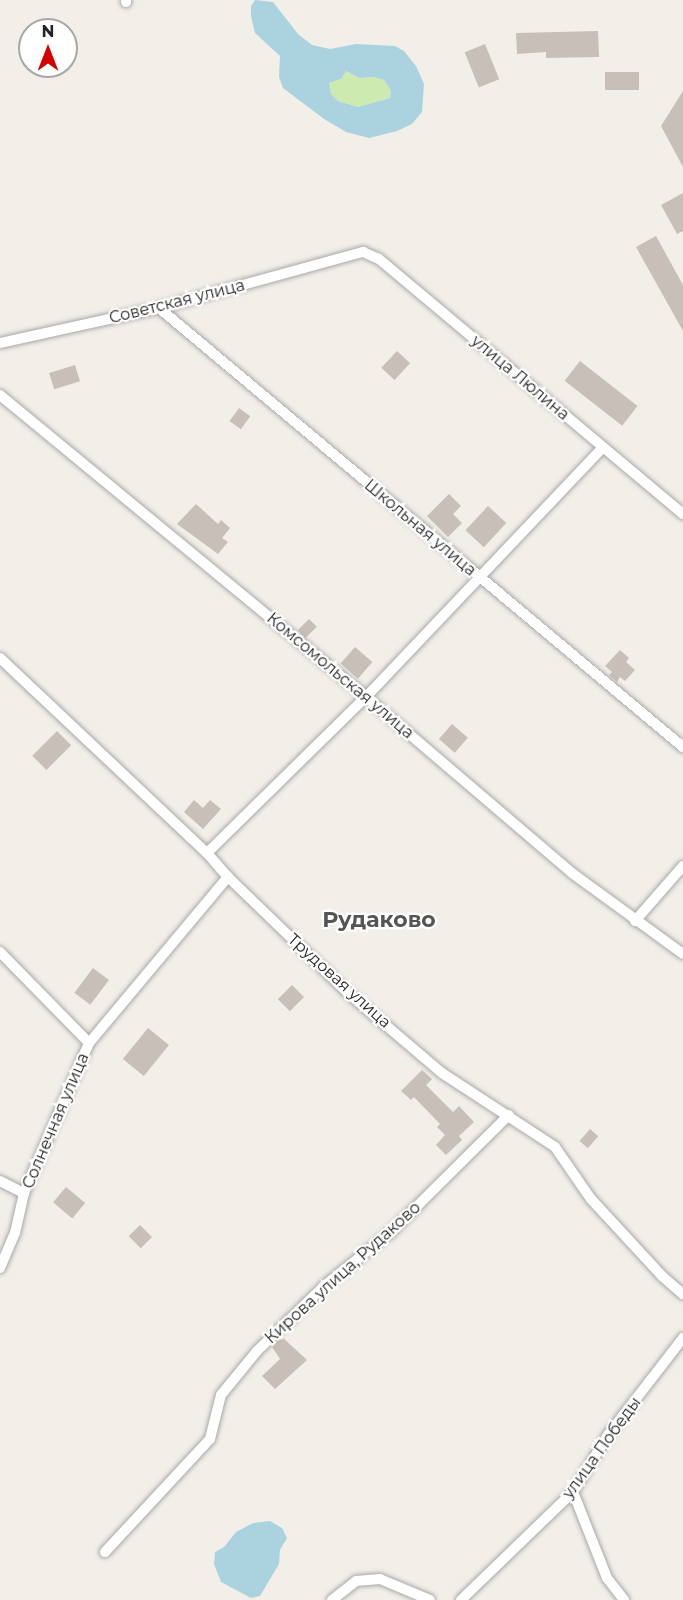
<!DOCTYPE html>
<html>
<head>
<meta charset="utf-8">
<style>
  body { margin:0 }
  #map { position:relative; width:683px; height:1600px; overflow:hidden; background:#f2efe9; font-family:Montserrat,sans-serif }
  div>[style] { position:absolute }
  .grass>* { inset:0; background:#cdebb0 }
  .water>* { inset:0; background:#aad3df }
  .building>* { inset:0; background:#c7bfb8; transform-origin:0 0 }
  .roads { filter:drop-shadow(0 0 2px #a9a9a9) drop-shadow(0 0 2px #a9a9a9) }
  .minor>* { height:10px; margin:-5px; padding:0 5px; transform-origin:5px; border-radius:5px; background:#fff }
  span { translate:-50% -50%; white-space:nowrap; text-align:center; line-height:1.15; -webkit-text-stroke:4.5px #fff; paint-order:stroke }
  .street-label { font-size:16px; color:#222 }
  .district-label { font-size:22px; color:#555; font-weight:700 }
  .north { position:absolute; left:18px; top:18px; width:60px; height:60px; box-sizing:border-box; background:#fff; border:2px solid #a7a7a7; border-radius:50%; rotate:0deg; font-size:16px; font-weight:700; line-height:24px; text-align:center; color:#222 }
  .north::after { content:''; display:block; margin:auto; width:21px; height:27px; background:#d40000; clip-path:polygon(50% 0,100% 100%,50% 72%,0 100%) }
</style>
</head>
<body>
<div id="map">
  <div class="grass">
    <i style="clip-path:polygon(346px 71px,359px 78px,373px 77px,384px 80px,391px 91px,390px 98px,358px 107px,338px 101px,331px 94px,329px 83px,341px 79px)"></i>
  </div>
  <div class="water">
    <i style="clip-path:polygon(evenodd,255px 0,273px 2px,298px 34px,312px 45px,330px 49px,356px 44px,395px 46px,404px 51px,416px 66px,424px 84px,422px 112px,412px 124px,397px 131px,369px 138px,346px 132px,324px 119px,283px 88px,279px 77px,280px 56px,255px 33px,251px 16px,251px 6px,255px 0,346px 71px,359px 78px,373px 77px,384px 80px,391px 91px,390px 98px,358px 107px,338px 101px,331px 94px,329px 83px,341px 79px,346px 71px)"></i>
    <i style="clip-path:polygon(270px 1521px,282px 1528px,287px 1538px,280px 1550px,279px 1564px,260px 1596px,251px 1598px,221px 1582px,214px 1564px,215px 1552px,224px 1547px,236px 1532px,253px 1523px)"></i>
  </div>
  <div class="building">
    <i style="clip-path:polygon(598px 31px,599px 57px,546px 58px,546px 52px,517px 54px,516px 33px)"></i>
    <i style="left:485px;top:44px;width:38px;height:22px;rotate:68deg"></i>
    <i style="left:639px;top:72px;width:18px;height:34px;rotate:90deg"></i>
    <i style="clip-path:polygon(683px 91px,683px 167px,661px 126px)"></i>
    <i style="clip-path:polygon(683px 193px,683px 231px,677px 234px,661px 205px)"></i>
    <i style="clip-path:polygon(656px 236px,683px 285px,683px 331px,636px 247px)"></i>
    <i style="left:397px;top:351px;width:18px;height:23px;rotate:43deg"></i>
    <i style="left:580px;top:361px;width:73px;height:25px;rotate:38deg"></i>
    <i style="left:75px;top:365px;width:17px;height:27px;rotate:73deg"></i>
    <i style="left:239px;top:408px;width:14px;height:16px;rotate:36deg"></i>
    <i style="clip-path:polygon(449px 494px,461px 506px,453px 514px,462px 523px,448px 537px,427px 516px)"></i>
    <i style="clip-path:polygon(196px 504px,218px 524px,221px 520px,230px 528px,222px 538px,228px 542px,218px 554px,177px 524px)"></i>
    <i style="left:488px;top:506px;width:25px;height:33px;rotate:43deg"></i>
    <i style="left:309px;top:619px;width:11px;height:16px;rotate:45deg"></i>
    <i style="left:355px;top:647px;width:23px;height:22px;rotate:41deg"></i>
    <i style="clip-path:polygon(620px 650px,629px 658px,626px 662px,635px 670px,625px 681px,620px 677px,617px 682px,609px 675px,612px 672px,605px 666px)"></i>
    <i style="left:452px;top:724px;width:21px;height:20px;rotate:41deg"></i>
    <i style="left:57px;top:731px;width:20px;height:35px;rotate:45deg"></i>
    <i style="clip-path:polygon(194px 800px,203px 808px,210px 800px,221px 809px,203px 829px,184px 812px)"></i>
    <i style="left:93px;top:968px;width:20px;height:31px;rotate:37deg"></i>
    <i style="left:292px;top:985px;width:17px;height:20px;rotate:45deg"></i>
    <i style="left:148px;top:1028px;width:27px;height:40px;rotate:39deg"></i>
    <i style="clip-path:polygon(422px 1070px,432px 1079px,426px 1085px,453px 1112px,459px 1106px,474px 1122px,459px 1136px,462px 1140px,446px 1155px,436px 1145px,445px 1135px,437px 1127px,440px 1124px,414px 1097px,411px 1100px,401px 1091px)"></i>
    <i style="left:590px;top:1129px;width:11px;height:16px;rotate:41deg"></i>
    <i style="left:66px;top:1187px;width:25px;height:20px;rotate:40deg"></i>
    <i style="left:140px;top:1225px;width:17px;height:16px;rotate:45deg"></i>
    <i style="clip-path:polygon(282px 1337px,307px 1360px,275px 1389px,262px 1376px,280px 1359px,272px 1347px)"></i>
  </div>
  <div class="roads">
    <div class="minor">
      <i style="left:126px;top:0;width:2px;rotate:90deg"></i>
      <i style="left:159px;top:308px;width:684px;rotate:39.96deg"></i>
      <i style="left:0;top:343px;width:163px;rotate:-12.4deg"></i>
      <i style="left:159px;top:308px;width:212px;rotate:-15.4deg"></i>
      <i style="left:363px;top:252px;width:17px;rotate:24deg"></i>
      <i style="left:379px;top:259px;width:397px;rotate:40deg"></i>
      <i style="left:0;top:395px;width:475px;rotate:39.5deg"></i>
      <i style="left:366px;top:697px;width:271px;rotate:40.5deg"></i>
      <i style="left:572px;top:873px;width:137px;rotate:36.1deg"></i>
      <i style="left:0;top:658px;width:284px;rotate:43.3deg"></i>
      <i style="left:207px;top:853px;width:32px;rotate:49deg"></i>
      <i style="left:228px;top:877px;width:167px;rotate:44deg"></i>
      <i style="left:348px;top:993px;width:123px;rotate:40.4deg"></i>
      <i style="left:442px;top:1073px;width:135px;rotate:33.2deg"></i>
      <i style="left:555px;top:1147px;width:63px;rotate:55.3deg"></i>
      <i style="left:591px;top:1199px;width:105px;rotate:47.3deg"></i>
      <i style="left:662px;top:1276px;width:28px;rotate:41deg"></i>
      <i style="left:207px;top:853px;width:223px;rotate:-44.5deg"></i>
      <i style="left:366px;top:697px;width:343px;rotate:-46.5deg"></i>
      <i style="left:635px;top:921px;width:73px;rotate:-48.9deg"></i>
      <i style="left:0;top:952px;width:127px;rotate:45.6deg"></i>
      <i style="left:0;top:1181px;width:27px;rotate:27deg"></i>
      <i style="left:0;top:1268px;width:38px;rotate:-67deg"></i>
      <i style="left:15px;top:1233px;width:41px;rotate:-77.3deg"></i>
      <i style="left:24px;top:1193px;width:163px;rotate:-66.6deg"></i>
      <i style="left:89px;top:1043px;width:217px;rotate:-50.1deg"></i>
      <i style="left:573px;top:1492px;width:92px;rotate:68.4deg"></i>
      <i style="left:607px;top:1578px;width:28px;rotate:52deg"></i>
      <i style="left:105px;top:1552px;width:154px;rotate:-47.1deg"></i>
      <i style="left:210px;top:1439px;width:45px;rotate:-76deg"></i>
      <i style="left:221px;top:1395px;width:57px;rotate:-50.7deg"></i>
      <i style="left:257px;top:1351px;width:92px;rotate:-44.1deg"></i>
      <i style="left:323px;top:1287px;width:87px;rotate:-39deg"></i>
      <i style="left:391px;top:1232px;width:166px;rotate:-44.8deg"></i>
      <i style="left:332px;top:1600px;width:31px;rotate:-38deg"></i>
      <i style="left:356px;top:1581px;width:24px;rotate:-5deg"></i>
      <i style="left:380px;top:1579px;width:54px;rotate:22.8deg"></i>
      <i style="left:461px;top:1600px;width:156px;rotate:-44deg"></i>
      <i style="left:573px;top:1492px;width:67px;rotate:-58.4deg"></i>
      <i style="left:608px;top:1435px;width:123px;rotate:-52.3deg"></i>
    </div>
  </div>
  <div class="street-label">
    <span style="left:177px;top:302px;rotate:-14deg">Советская улица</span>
    <span style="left:520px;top:378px;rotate:40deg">улица Люлина</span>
    <span style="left:420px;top:528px;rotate:40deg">Школьная улица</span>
    <span style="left:340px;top:676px;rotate:40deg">Комсомольская улица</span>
    <span style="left:339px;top:981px;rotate:42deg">Трудовая улица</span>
    <span style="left:56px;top:1121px;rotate:-67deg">Солнечная улица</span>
    <span style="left:343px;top:1273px;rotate:-42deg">Кирова улица, Рудаково</span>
    <span style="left:602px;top:1448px;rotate:-54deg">улица Победы</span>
  </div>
  <div class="district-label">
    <span style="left:379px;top:920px">Рудаково</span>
  </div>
  <div class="north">N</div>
</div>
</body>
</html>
